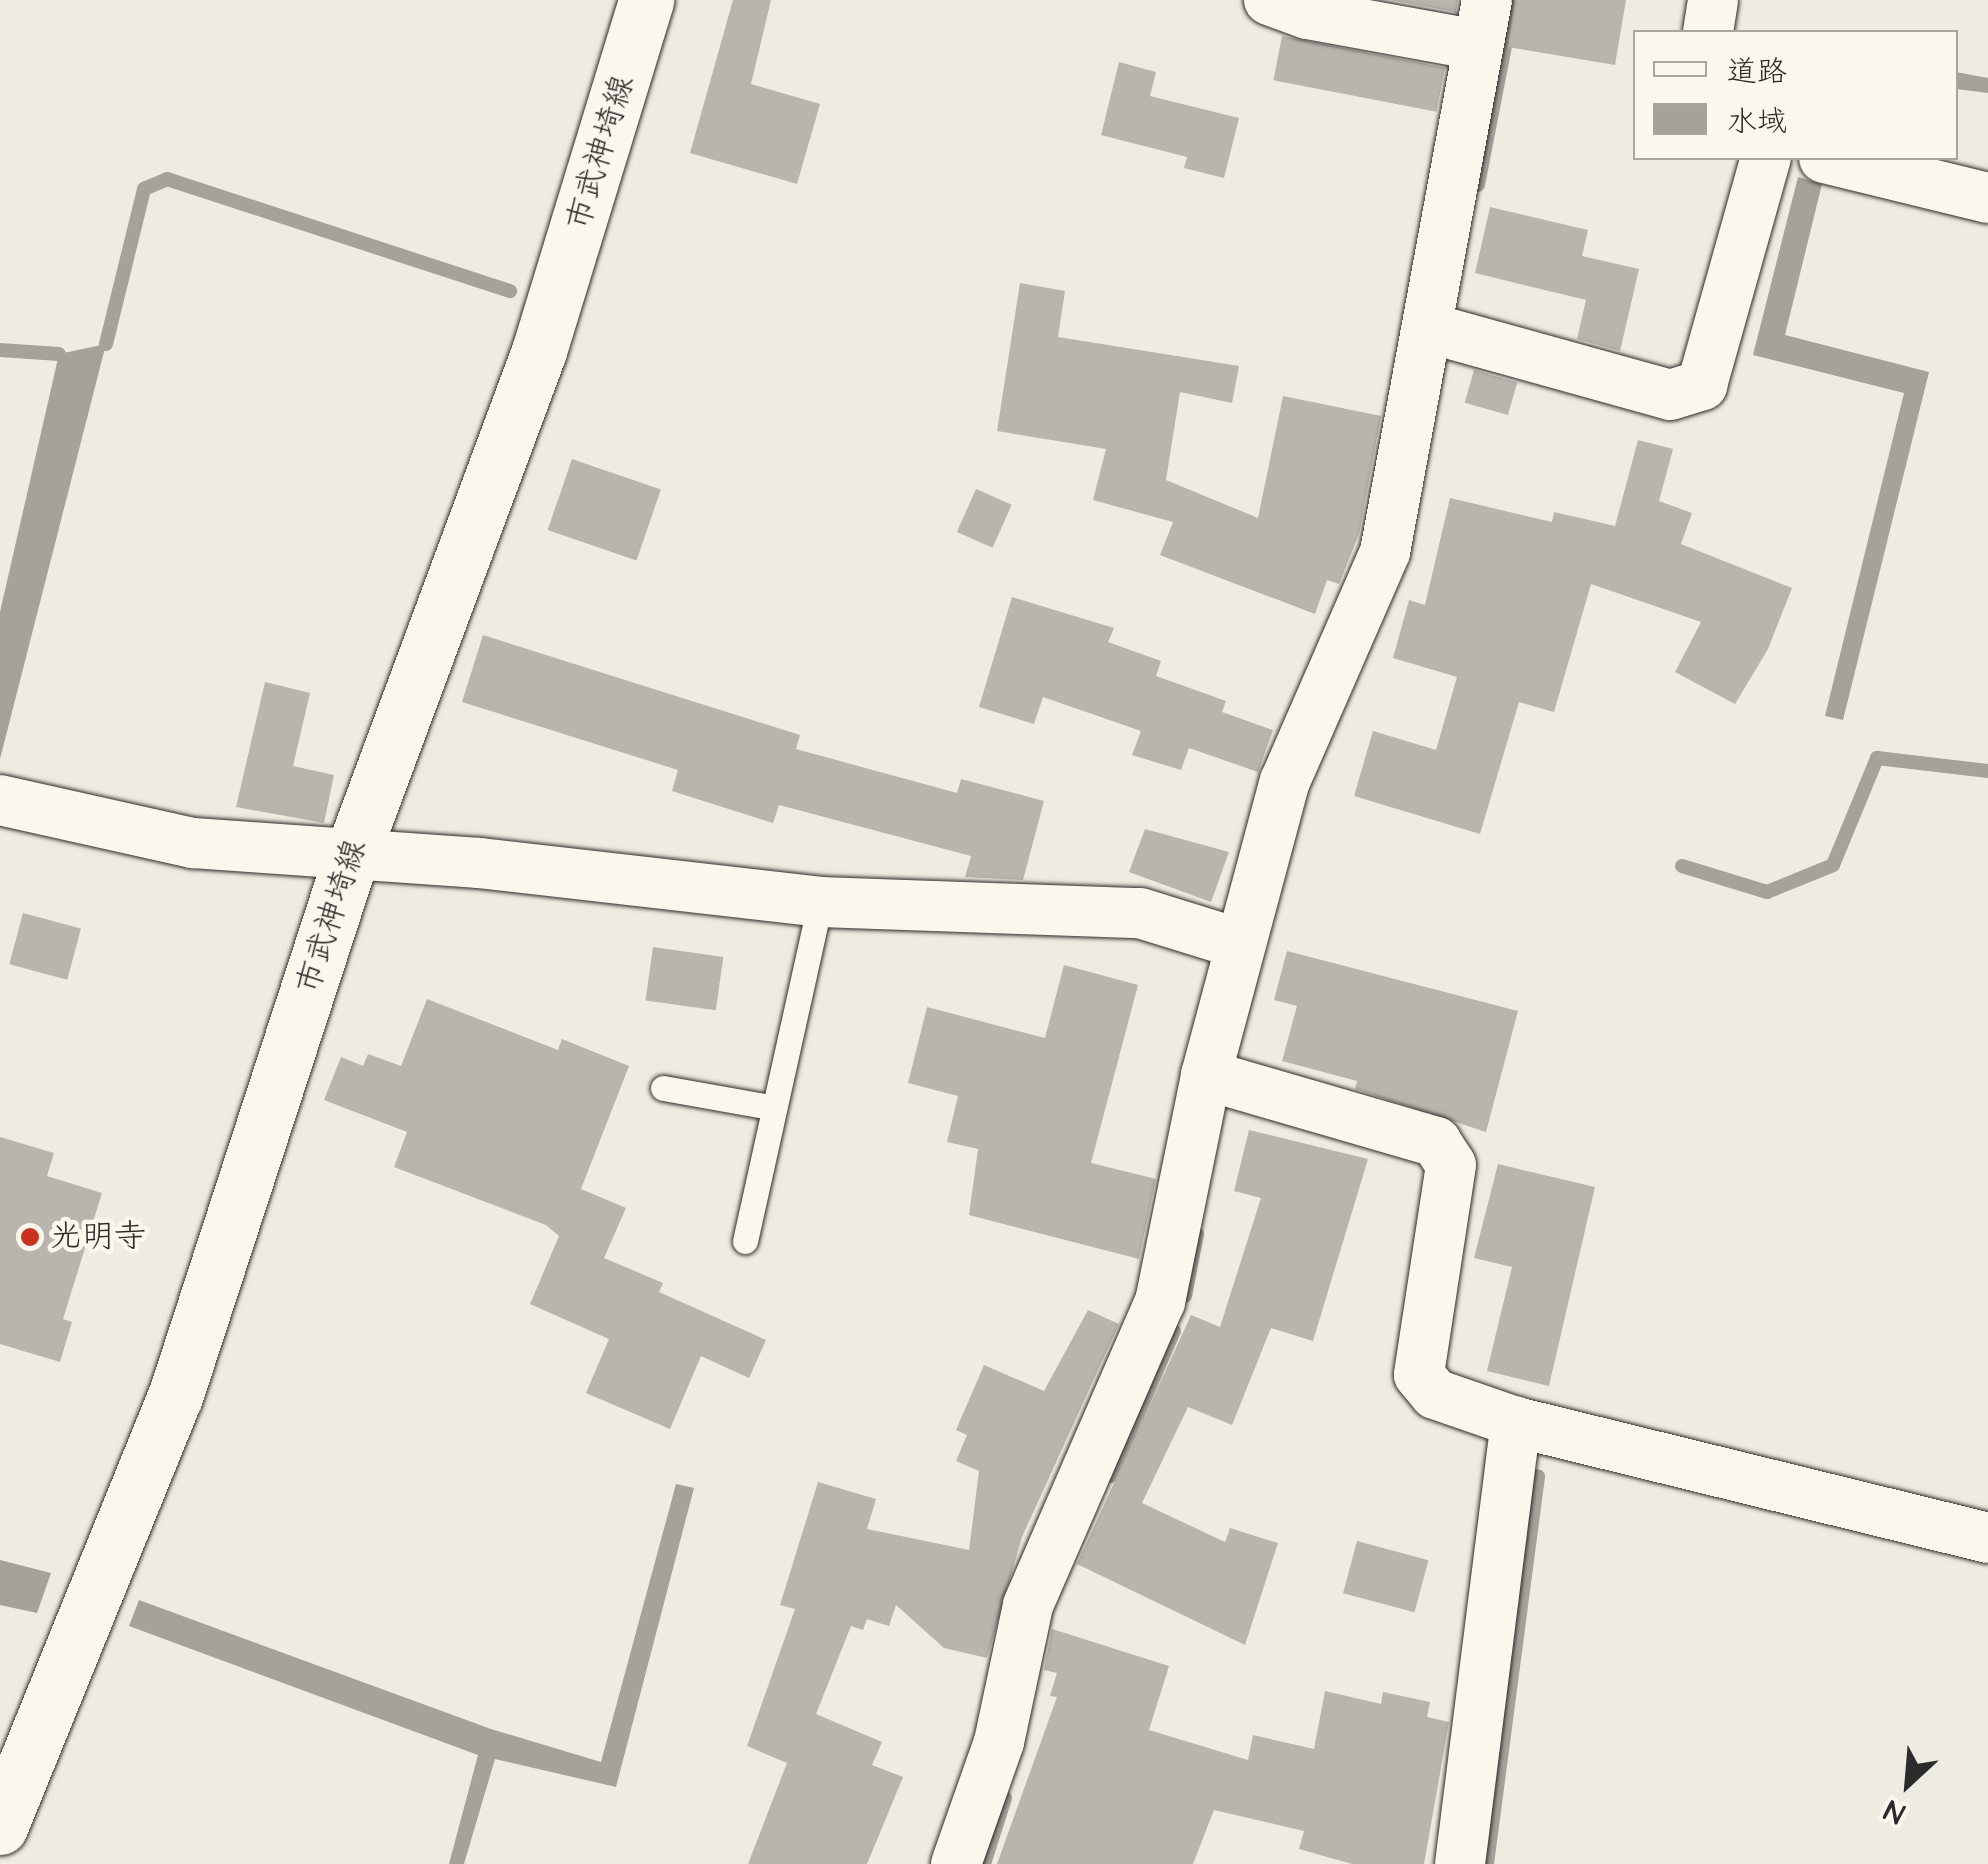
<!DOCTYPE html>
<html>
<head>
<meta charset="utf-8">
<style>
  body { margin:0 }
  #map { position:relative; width:1988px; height:1864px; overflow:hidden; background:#eeebe0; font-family:"Architects Daughter","Klee One",sans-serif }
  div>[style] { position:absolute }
  .water>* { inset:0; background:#a4a29a }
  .stream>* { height:14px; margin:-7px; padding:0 7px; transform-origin:7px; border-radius:7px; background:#a4a29a }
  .building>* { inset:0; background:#b8b5ae; transform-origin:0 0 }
  .roads { filter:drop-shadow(0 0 2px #2b2b2b) drop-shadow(0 0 2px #2b2b2b) }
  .service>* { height:25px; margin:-12.5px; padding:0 12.5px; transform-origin:12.5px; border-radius:12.5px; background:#fbf7ec }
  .minor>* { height:50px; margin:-25px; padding:0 25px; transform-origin:25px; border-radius:25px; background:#fbf7ec }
  .secondary>* { height:55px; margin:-27.5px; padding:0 27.5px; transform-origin:27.5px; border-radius:27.5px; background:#fbf7ec }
  .dots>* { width:28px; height:28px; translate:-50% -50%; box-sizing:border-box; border:5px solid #fbf7ec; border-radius:50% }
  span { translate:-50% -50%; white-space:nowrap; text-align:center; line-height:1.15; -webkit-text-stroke:9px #fbf7ec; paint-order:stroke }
  .street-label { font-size:32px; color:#2b2b2b }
  .poi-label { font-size:32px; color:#2b2b2b }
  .left { translate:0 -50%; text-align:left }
  .legend { position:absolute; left:1633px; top:30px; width:325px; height:130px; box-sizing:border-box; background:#fbf7ec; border:2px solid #a8a59f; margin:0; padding:12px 18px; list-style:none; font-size:30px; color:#2b2b2b }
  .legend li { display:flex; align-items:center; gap:20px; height:50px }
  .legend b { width:50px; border:2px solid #a8a59f }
  .north { position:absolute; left:1858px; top:1734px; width:100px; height:100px; -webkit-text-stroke:8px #fbf7ec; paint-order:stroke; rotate:206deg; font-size:28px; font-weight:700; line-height:40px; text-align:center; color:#2b2b2b }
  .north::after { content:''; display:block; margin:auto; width:35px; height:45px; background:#2b2b2b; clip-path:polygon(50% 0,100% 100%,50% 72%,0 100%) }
</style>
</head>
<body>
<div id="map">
  <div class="water">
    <i style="clip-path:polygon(1956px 72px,1988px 78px,1988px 93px,1956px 89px)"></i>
    <i style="clip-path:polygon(1798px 177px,1822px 184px,1785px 335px,1929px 372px,1843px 720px,1825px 716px,1904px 393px,1753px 355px)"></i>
    <i style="clip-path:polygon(106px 344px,0 759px,0 612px,59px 354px)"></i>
    <i style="clip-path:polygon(676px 1484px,694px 1488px,616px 1787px,495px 1759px,464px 1864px,449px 1864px,478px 1755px,129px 1626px,139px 1600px,491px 1729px,601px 1762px)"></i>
    <i style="clip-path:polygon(0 1560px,51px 1573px,37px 1613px,0 1605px)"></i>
  </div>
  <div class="stream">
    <i style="left:1478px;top:185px;width:188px;rotate:-79deg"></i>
    <i style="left:106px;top:344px;width:160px;rotate:-76.2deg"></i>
    <i style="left:144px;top:189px;width:25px;rotate:-23deg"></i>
    <i style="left:167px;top:179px;width:361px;rotate:18.1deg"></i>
    <i style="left:0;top:350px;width:59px;rotate:3.9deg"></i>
    <i style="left:1682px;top:866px;width:89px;rotate:17deg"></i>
    <i style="left:1767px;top:892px;width:71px;rotate:-22.2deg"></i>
    <i style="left:1833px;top:865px;width:116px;rotate:-67.6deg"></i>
    <i style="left:1877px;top:758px;width:112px;rotate:6.7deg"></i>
    <i style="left:1185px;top:1296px;width:63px;rotate:-79deg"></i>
    <i style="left:1111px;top:1476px;width:158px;rotate:-66.5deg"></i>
    <i style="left:984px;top:1864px;width:69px;rotate:-72.3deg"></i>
    <i style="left:1487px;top:1864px;width:391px;rotate:-82.5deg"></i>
  </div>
  <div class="building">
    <i style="clip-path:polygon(733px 0,771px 0,751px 84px,820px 104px,797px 184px,690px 153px)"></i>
    <i style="clip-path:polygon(1391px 0,1458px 0,1456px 12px)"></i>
    <i style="clip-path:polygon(1515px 0,1626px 0,1615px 65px,1508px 47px)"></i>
    <i style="left:1282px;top:36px;width:166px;height:45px;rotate:11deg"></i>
    <i style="clip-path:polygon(1119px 62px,1156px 72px,1150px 96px,1239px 118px,1224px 178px,1184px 168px,1187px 157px,1101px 135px)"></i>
    <i style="clip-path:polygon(1490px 207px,1588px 230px,1582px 256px,1639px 269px,1620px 351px,1577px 339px,1586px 300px,1475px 273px)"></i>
    <i style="clip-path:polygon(1020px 283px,1065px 291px,1058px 337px,1239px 366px,1232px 403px,1180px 392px,1166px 480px,1258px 518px,1283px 396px,1381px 416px,1359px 534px,1339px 584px,1327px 580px,1315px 614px,1160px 555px,1173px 522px,1093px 500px,1106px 449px,997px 431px)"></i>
    <i style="left:1474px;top:370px;width:45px;height:34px;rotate:16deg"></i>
    <i style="clip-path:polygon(1638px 440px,1673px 449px,1659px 501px,1692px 513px,1681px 544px,1792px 588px,1768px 649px,1735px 704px,1675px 672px,1701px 622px,1591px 584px,1554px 712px,1519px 702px,1480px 834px,1354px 796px,1373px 731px,1436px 750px,1457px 677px,1393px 658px,1409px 600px,1425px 605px,1450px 498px,1552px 522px,1554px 512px,1615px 526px)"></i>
    <i style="left:572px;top:459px;width:94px;height:75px;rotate:19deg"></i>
    <i style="left:976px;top:489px;width:39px;height:47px;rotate:24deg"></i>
    <i style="clip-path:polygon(1012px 597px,1114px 628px,1108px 642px,1161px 661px,1156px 676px,1226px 701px,1222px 712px,1273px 730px,1258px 772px,1189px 748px,1181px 770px,1132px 755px,1141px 731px,1043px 697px,1034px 724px,979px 707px)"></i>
    <i style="clip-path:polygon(483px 635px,800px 735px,796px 749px,957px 793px,961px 779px,1044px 801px,1023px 880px,965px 877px,971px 856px,779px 805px,773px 823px,672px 791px,678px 770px,462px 702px)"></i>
    <i style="clip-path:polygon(265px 682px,310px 693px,293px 766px,334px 775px,324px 823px,236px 807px)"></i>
    <i style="clip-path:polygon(1145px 829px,1229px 852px,1211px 902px,1129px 872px)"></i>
    <i style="left:23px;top:913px;width:60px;height:53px;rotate:15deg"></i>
    <i style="left:653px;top:947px;width:71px;height:54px;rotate:8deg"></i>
    <i style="clip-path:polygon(1287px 951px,1518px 1011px,1486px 1132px,1355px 1089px,1357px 1081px,1282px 1061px,1297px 1006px,1274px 1000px)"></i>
    <i style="clip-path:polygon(1064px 965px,1138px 985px,1091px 1163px,1156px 1179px,1139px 1259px,969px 1215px,978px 1149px,947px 1142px,958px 1096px,908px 1083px,927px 1007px,1045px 1038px)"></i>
    <i style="clip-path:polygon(427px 999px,558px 1050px,562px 1039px,629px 1066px,581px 1189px,626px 1208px,604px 1258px,663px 1283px,659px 1292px,766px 1340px,749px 1378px,701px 1356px,670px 1429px,586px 1393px,609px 1339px,530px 1304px,559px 1236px,546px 1225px,394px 1167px,407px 1132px,324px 1100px,341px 1057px,363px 1066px,368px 1054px,401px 1066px)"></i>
    <i style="clip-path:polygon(1249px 1130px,1368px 1159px,1313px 1341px,1271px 1328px,1232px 1425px,1188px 1407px,1142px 1503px,1225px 1542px,1230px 1528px,1278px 1543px,1245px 1645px,1077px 1564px,1191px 1315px,1220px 1327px,1261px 1198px,1234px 1191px)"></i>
    <i style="clip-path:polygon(0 1137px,54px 1153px,47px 1176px,102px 1193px,63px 1319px,72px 1322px,60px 1362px,0 1344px)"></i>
    <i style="clip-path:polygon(1498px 1164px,1595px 1187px,1549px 1386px,1487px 1371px,1512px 1267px,1474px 1258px)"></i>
    <i style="clip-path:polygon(1088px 1310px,1119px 1324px,1022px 1537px,987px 1658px,944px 1648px,896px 1605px,889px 1626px,867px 1619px,863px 1630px,851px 1626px,816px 1714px,882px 1742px,872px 1765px,903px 1777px,867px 1864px,748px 1864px,787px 1763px,747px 1746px,795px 1609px,780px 1605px,818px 1482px,876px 1499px,867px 1529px,969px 1550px,979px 1471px,956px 1461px,967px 1435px,956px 1430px,984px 1365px,1044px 1391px)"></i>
    <i style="left:1357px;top:1541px;width:74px;height:54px;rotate:15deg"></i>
    <i style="clip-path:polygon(1052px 1629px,1169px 1666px,1149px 1730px,1248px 1760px,1253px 1735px,1314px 1749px,1325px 1691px,1381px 1704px,1383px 1692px,1430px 1702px,1427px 1717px,1449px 1722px,1424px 1864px,1352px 1864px,1299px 1849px,1304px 1831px,1214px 1810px,1193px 1864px,997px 1864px,1057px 1697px,1050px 1696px,1057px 1673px,1044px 1670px)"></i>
  </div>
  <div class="roads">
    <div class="service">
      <i style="left:663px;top:1088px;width:109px;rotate:10.1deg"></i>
      <i style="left:745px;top:1241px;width:347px;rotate:-77.5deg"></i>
    </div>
    <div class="minor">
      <i style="left:1269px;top:0;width:40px;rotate:20.2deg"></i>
      <i style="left:1307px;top:14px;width:174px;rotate:10.3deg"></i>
      <i style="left:1708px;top:32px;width:32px;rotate:-81deg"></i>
      <i style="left:1824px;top:158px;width:169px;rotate:13.7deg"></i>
      <i style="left:1429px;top:328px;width:250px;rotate:15.5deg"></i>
      <i style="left:1670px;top:395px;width:34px;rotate:-17deg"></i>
      <i style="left:1702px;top:385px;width:236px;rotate:-74.3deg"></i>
      <i style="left:0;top:800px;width:198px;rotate:12.6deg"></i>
      <i style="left:193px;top:843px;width:287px;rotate:4deg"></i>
      <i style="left:479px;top:863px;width:343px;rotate:6.5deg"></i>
      <i style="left:820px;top:902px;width:320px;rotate:2deg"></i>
      <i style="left:1140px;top:913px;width:105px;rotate:17.2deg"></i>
      <i style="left:1206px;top:1075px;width:240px;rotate:16.2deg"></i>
      <i style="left:1436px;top:1142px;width:27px;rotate:57deg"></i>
      <i style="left:1451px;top:1165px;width:212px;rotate:98.7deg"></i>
      <i style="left:1419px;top:1375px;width:25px;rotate:50deg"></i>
      <i style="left:1435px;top:1394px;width:86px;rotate:19.1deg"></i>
      <i style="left:1516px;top:1422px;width:486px;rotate:13.8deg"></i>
      <i style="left:956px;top:1864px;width:129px;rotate:-70.6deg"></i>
      <i style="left:999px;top:1742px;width:140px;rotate:-78deg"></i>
      <i style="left:1028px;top:1605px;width:331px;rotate:-66.5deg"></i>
      <i style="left:1160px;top:1302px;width:232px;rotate:-78.5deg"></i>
      <i style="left:1206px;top:1075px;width:304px;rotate:-75deg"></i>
      <i style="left:1285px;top:781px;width:250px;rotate:-66.4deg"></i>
      <i style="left:1385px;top:552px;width:561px;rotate:-79.53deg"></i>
      <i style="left:1460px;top:1864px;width:446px;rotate:-82.8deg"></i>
    </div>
    <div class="secondary">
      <i style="left:0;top:1827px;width:464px;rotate:-67.9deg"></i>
      <i style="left:175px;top:1397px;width:568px;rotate:-71.95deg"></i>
      <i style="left:351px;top:857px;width:540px;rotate:-69.62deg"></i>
      <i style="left:539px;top:351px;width:367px;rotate:-73deg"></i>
    </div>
  </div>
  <div class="dots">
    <i style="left:30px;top:1237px;background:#c8321e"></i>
  </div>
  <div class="street-label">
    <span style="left:601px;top:153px;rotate:-73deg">市武神埼線</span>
    <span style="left:332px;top:917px;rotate:-72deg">市武神埼線</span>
  </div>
  <div class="poi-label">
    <span class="left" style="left:50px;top:1237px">光明寺</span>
  </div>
  <ul class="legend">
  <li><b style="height:12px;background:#fbf7ec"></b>道路</li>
  <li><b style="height:28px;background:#a4a29a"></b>水域</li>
  </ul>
  <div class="north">N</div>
</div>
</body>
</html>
